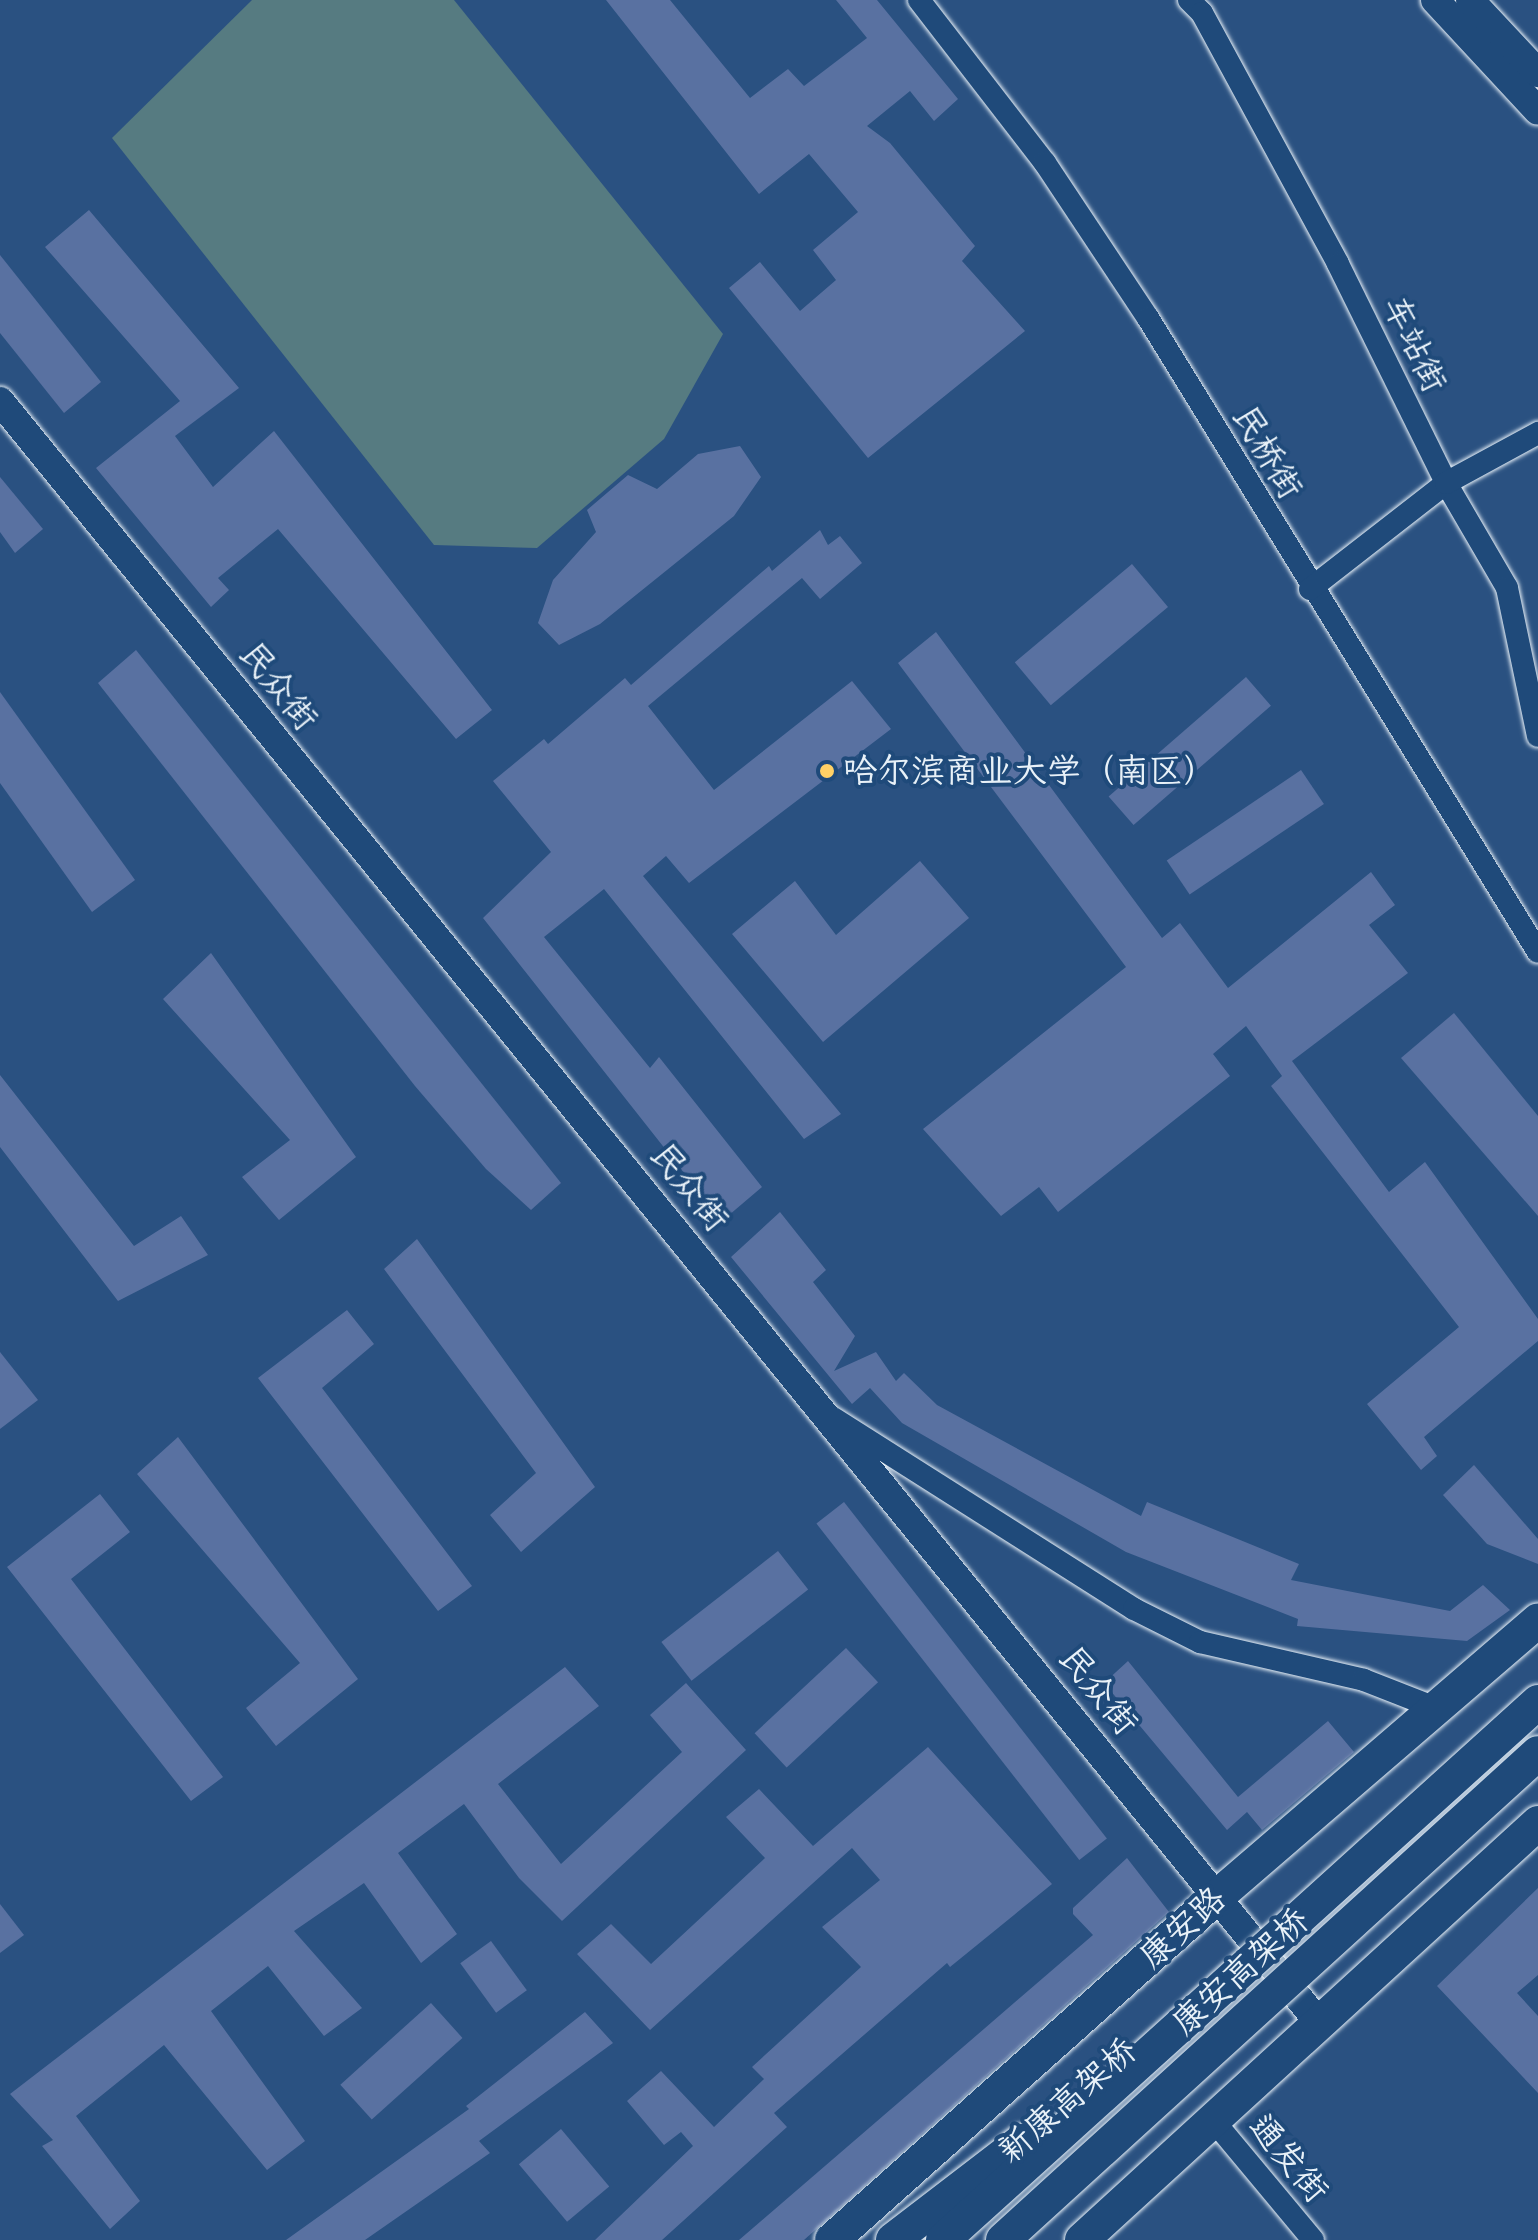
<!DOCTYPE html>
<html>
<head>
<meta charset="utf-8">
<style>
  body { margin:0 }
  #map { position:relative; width:1538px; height:2240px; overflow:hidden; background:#2a5181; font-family:Itim,"LXGW WenKai TC",sans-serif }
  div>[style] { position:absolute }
  .green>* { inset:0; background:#567b81 }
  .building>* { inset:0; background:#5971a1; transform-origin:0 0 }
  .roads { filter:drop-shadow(0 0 2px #e8f1f8) drop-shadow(0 0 2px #e8f1f8) }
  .minor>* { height:22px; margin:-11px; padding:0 11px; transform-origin:11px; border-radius:11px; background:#1f4a7a }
  .major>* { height:28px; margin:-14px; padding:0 14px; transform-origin:14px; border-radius:14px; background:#1f4a7a }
  .highway>* { height:34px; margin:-17px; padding:0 17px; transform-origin:17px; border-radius:17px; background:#1f4a7a }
  .bridges { filter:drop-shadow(0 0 2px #e8f1f8) drop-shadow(0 0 2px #e8f1f8) }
  .highway-bridge>* { height:34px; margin:-17px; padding:0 17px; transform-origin:17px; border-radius:17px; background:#1f4a7a }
  .dots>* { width:22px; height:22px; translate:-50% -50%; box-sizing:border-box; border:4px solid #1f4a7a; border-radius:50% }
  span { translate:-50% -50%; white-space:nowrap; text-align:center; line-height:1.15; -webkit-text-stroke:8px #1f4a7a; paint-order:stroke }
  .street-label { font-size:34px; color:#e8f1f8 }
  .poi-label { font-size:34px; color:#e8f1f8 }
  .left { translate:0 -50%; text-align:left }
</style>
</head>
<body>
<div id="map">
  <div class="green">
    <i style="clip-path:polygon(252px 0,454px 0,723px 334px,664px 439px,537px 548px,434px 545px,112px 138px)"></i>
  </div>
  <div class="building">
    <i style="clip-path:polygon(606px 0,670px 0,750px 98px,788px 69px,804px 86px,867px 38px,836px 0,877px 0,958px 99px,934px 121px,910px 91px,867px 126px,890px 143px,975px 246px,962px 261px,1025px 331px,868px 458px,729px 288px,760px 262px,800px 311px,836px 280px,813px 250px,858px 212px,809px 154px,759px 194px)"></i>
    <i style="clip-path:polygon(89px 210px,239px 388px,175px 436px,213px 487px,274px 431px,492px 710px,456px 739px,278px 529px,218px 578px,229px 590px,211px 607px,96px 468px,180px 401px,45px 247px)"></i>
    <i style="clip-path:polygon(0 255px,101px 382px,64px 413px,0 333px)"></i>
    <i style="clip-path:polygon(740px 446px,761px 477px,734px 516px,600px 624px,559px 645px,538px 623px,553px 580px,596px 532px,587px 510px,628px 475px,657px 489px,698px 454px)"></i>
    <i style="clip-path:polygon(0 477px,43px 529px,15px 553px,0 532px)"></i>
    <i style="clip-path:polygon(820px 530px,828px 545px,840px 536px,862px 563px,820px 599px,802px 578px,648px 706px,714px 790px,852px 681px,891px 729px,689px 883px,666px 856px,643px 876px,841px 1114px,804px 1139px,604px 889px,544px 937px,650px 1068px,659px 1057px,762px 1187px,722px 1221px,483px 918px,551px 852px,493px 781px,544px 739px,548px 744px,625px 678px,631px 685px,769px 566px,772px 571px)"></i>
    <i style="left:1132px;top:564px;width:56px;height:153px;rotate:50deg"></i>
    <i style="clip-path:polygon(936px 632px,1162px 938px,1180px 923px,1228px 988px,1371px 872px,1395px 905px,1369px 925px,1408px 973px,1292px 1061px,1389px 1192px,1425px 1162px,1538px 1319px,1538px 1341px,1424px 1437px,1437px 1456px,1421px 1470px,1367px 1404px,1459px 1327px,1271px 1086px,1282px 1076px,1246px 1026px,1213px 1054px,1230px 1076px,1058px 1212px,1039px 1187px,1001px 1216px,923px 1129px,1126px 967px,898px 663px)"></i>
    <i style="clip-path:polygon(136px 650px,561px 1183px,531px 1210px,486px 1169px,415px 1086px,98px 683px)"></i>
    <i style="left:1246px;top:677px;width:38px;height:182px;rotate:49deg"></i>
    <i style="clip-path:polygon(0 692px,135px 880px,92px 912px,0 783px)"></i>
    <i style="left:1301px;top:770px;width:41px;height:162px;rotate:56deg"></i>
    <i style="clip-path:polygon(920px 861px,969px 918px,823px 1042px,732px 934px,795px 881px,836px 935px)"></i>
    <i style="clip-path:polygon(211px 953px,356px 1157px,279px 1220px,242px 1177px,290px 1140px,163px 999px)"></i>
    <i style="clip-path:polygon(1454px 1013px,1538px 1116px,1538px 1216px,1401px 1058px)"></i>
    <i style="clip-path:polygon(0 1075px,134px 1246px,181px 1216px,208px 1255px,118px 1301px,0 1147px)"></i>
    <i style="clip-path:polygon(780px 1212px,826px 1270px,813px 1282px,855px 1336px,834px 1371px,876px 1352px,896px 1381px,904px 1373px,937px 1405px,1141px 1516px,1147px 1502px,1299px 1564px,1291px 1580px,1450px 1611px,1483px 1585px,1510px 1610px,1467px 1641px,1297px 1626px,1298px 1619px,1126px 1552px,902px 1423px,870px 1388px,852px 1404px,731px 1257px)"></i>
    <i style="clip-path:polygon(417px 1239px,595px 1487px,521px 1552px,490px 1515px,536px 1473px,384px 1269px)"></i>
    <i style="clip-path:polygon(347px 1310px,374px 1344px,322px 1388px,472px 1586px,438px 1611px,258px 1378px)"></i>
    <i style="clip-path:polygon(0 1352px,38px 1400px,0 1429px)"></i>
    <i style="clip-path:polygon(178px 1437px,358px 1679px,276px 1746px,246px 1708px,300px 1663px,137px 1474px)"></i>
    <i style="clip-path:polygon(1474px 1465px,1538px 1539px,1538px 1564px,1487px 1544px,1443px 1495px)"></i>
    <i style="clip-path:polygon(100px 1494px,130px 1532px,71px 1579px,223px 1777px,191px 1801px,7px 1567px)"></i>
    <i style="left:844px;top:1502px;width:427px;height:35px;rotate:52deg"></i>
    <i style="left:778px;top:1551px;width:49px;height:148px;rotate:52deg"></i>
    <i style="left:846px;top:1648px;width:47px;height:125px;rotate:47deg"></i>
    <i style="clip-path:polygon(1128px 1661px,1238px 1797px,1328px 1721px,1354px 1752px,1262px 1830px,1247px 1812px,1227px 1830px,1104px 1683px)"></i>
    <i style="clip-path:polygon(565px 1667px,599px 1706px,498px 1784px,561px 1864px,682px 1752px,650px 1715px,686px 1683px,746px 1750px,562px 1921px,519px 1878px,464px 1804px,398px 1853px,457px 1934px,421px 1963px,364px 1883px,294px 1931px,362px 2008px,324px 2036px,268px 1966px,211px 2011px,305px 2141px,267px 2170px,164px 2045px,76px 2116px,140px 2201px,110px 2229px,42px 2146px,53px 2140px,10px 2094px)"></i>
    <i style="clip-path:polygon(928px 1747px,1052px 1884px,950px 1967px,947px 1963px,774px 2113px,787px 2127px,662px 2240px,595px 2240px,693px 2146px,681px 2132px,664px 2145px,627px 2101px,661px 2071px,714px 2127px,764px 2079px,752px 2067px,861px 1967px,822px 1927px,880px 1880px,852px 1848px,650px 2030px,577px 1954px,611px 1924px,651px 1964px,765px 1858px,726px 1817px,759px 1789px,813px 1846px)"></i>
    <i style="clip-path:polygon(1127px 1858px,1169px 1912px,804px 2240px,739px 2240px,1093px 1935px,1073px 1914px,1073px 1908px)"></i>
    <i style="clip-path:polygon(1538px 1888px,1538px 1975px,1517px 1993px,1538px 2016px,1538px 2093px,1437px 1986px)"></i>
    <i style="clip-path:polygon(0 1904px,24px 1935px,0 1953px)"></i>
    <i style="left:491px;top:1941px;width:61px;height:38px;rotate:54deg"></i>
    <i style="left:431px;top:2003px;width:47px;height:122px;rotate:48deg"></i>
    <i style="clip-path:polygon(585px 2012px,613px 2043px,479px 2141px,490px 2153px,365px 2240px,286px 2240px,469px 2109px,466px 2106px)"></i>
    <i style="left:561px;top:2129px;width:75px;height:55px;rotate:50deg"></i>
  </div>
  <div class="roads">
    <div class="minor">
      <i style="left:919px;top:0;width:206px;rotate:52.3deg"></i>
      <i style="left:1045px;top:163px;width:186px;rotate:56.4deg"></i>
      <i style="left:1148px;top:318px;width:744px;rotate:58.4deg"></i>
      <i style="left:1189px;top:0;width:18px;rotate:45deg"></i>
      <i style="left:1202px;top:13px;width:285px;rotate:61.5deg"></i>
      <i style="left:1338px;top:264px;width:244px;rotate:63.7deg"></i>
      <i style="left:1446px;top:483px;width:121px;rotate:59.8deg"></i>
      <i style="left:1507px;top:588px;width:151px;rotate:78.2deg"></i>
      <i style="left:1310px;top:589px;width:172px;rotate:-37.9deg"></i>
      <i style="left:1446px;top:483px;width:105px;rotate:-28.5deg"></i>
      <i style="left:833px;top:1418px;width:356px;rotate:32.4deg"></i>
      <i style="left:1134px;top:1609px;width:74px;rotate:26.6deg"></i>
      <i style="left:1200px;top:1642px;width:168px;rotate:13deg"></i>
      <i style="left:1364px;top:1680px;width:79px;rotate:21.4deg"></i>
      <i style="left:1213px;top:2120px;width:156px;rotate:50.2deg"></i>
    </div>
    <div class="major">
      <i style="left:1435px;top:0;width:151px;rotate:47.1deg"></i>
      <i style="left:1470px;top:0;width:100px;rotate:47deg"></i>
      <i style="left:0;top:401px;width:2091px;rotate:50.88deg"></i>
    </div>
    <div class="highway">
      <i style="left:832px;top:2240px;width:518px;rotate:-41.72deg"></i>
      <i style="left:1219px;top:1895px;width:421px;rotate:-40.7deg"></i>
      <i style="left:1082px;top:2240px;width:618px;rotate:-42.44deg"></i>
    </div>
  </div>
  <div class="bridges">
    <div class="highway-bridge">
      <i style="left:893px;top:2240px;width:163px;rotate:-37.5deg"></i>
      <i style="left:943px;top:2240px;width:802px;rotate:-42.12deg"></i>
      <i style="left:1003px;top:2240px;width:723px;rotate:-42.31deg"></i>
    </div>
  </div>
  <div class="dots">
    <i style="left:827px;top:771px;background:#ffd166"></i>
  </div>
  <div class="street-label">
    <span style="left:1415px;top:344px;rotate:64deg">车站街</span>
    <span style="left:1268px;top:452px;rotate:59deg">民桥街</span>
    <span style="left:279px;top:686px;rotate:51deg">民众街</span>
    <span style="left:690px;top:1187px;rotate:51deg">民众街</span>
    <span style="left:1099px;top:1690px;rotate:51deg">民众街</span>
    <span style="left:1182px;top:1927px;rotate:-42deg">康安路</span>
    <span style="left:1240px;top:1971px;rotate:-42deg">康安高架桥</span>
    <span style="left:1067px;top:2100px;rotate:-41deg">新康高架桥</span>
    <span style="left:1289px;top:2158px;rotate:50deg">通发街</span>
  </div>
  <div class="poi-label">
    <span class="left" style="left:843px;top:771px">哈尔滨商业大学（南区）</span>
  </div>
</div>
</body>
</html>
